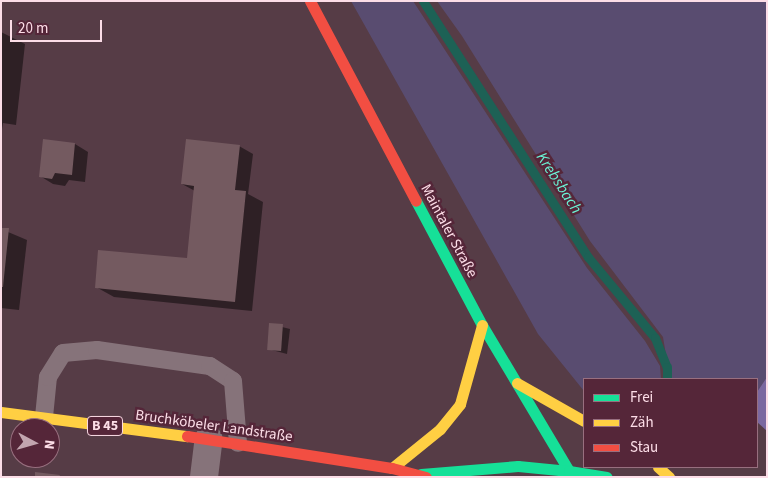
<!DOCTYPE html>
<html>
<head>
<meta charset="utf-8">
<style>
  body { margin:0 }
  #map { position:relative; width:768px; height:478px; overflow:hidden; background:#563c46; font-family:"Source Sans 3",sans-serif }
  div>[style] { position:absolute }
  .green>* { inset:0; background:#594c70 }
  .forest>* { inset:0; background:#7b68a0 }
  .shadow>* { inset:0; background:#0007 }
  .stream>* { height:9px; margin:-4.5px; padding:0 4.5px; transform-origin:4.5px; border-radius:4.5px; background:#1d6155 }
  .building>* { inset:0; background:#745a60; transform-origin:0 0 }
  .lane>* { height:18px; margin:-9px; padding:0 9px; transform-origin:9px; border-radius:9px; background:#86737a }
  .street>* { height:28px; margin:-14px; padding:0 14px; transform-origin:14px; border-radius:14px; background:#86737a }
  .fast>* { height:11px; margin:-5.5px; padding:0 5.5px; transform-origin:5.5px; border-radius:5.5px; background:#16e098 }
  .slow>* { height:11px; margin:-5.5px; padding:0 5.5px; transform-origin:5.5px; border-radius:5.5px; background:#ffcf43 }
  .jam>* { height:11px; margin:-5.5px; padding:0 5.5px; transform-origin:5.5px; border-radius:5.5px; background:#f24e42 }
  span { translate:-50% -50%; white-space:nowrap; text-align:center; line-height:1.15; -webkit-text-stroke:5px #552639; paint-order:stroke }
  .shield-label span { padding:1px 4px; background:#552639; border:1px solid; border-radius:4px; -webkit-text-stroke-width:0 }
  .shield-label { font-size:14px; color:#fcdde7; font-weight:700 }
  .street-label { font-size:15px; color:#fcdde7 }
  .water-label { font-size:16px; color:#6bf3d5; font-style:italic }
  .frame { position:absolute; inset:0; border:2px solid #fcdde7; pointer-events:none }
  .legend { position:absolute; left:583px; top:378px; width:175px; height:90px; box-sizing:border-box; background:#552639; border:1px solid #986f7f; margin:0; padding:6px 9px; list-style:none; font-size:15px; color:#fcdde7 }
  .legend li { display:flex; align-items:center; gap:10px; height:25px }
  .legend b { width:25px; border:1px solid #986f7f }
  .north { position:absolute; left:10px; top:418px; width:50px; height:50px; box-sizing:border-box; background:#552639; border:1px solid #986f7f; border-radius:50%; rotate:96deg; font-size:14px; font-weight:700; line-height:20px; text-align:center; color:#fcdde7 }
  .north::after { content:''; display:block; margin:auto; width:18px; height:22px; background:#c2a5af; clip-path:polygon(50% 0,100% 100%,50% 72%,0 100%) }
  .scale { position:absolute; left:10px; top:20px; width:92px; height:22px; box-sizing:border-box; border:2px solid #fcdde7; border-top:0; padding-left:6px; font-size:15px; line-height:18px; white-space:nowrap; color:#fcdde7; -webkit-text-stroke:4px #552639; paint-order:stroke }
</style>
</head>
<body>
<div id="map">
  <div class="green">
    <i style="clip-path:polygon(351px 1px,413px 1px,587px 268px,645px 341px,660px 366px,661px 379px,584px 379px,584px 391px,538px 334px)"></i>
    <i style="clip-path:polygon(437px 1px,767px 1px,767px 377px,757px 392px,757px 379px,670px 379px,663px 337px,590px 241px,462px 36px)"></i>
  </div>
  <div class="forest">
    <i style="clip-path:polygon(767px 377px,767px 431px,757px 422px,757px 392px)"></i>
  </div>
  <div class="shadow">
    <i style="clip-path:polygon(1px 32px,25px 44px,16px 125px,3px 123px,1px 135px)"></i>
    <i style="clip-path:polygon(44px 141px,75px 144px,88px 152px,85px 182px,69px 180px,65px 186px,53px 184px,40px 176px)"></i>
    <i style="clip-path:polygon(239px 146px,253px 154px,248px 194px,263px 202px,252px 311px,114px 297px,96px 287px,188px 260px,195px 191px,182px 184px)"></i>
    <i style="clip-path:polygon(1px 229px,27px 240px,19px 310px,1px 308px)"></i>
    <i style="clip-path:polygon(270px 324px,290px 329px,287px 354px,268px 349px)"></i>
  </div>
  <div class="stream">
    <i style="left:423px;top:1px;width:305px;rotate:57.2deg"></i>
    <i style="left:588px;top:257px;width:105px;rotate:50.4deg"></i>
    <i style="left:655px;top:338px;width:31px;rotate:68deg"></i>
    <i style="left:667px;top:367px;width:12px;rotate:90deg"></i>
  </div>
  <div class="building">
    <i style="clip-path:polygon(43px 139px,75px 143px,72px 175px,55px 173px,52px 179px,39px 177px)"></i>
    <i style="clip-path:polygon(186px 139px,240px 145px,235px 190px,246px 191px,235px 302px,95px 288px,98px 250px,187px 258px,194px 186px,181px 184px)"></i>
    <i style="clip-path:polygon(1px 228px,9px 228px,3px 287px,1px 287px)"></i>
    <i style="left:269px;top:323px;width:14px;height:27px;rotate:4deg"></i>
    <i style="clip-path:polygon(35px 472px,60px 475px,59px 477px,35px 477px)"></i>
  </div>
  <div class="lane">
    <i style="left:44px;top:417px;width:40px;rotate:-84.3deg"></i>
    <i style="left:48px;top:377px;width:28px;rotate:-58deg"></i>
    <i style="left:63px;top:353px;width:34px;rotate:-5deg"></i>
    <i style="left:97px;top:350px;width:114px;rotate:8.1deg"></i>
    <i style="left:210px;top:366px;width:27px;rotate:33deg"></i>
    <i style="left:233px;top:381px;width:62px;rotate:85.4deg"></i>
  </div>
  <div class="street">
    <i style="left:204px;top:477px;width:38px;rotate:-83deg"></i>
  </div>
  <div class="fast">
    <i style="left:416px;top:201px;width:140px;rotate:62deg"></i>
    <i style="left:482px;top:325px;width:170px;rotate:59.2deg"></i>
    <i style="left:569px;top:471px;width:38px;rotate:9deg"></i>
    <i style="left:421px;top:474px;width:97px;rotate:-4.7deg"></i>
    <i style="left:518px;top:466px;width:51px;rotate:5.6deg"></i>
    <i style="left:569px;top:471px;width:7px;rotate:56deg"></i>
  </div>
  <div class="slow">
    <i style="left:517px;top:383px;width:77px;rotate:29.6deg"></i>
    <i style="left:1px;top:412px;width:188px;rotate:7.4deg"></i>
    <i style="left:658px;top:467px;width:15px;rotate:42deg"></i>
    <i style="left:392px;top:468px;width:62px;rotate:-39.1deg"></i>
    <i style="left:440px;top:429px;width:32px;rotate:-51deg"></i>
    <i style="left:460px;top:404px;width:82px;rotate:-74.4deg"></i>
  </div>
  <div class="jam">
    <i style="left:310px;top:1px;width:226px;rotate:62.1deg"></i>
    <i style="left:187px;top:436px;width:207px;rotate:8.9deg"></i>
    <i style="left:392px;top:468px;width:35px;rotate:15deg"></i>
  </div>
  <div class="shield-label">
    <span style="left:105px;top:426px">B 45</span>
  </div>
  <div class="street-label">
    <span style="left:449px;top:231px;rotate:62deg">Maintaler Straße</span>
    <span style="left:214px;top:426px;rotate:8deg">Bruchköbeler Landstraße</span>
  </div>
  <div class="water-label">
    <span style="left:559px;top:183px;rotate:57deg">Krebsbach</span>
  </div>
  <div class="frame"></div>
  <ul class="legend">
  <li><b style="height:6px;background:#16e098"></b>Frei</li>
  <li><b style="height:6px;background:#ffcf43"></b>Zäh</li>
  <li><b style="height:6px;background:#f24e42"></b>Stau</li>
  </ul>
  <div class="north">N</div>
  <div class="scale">20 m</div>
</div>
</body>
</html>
